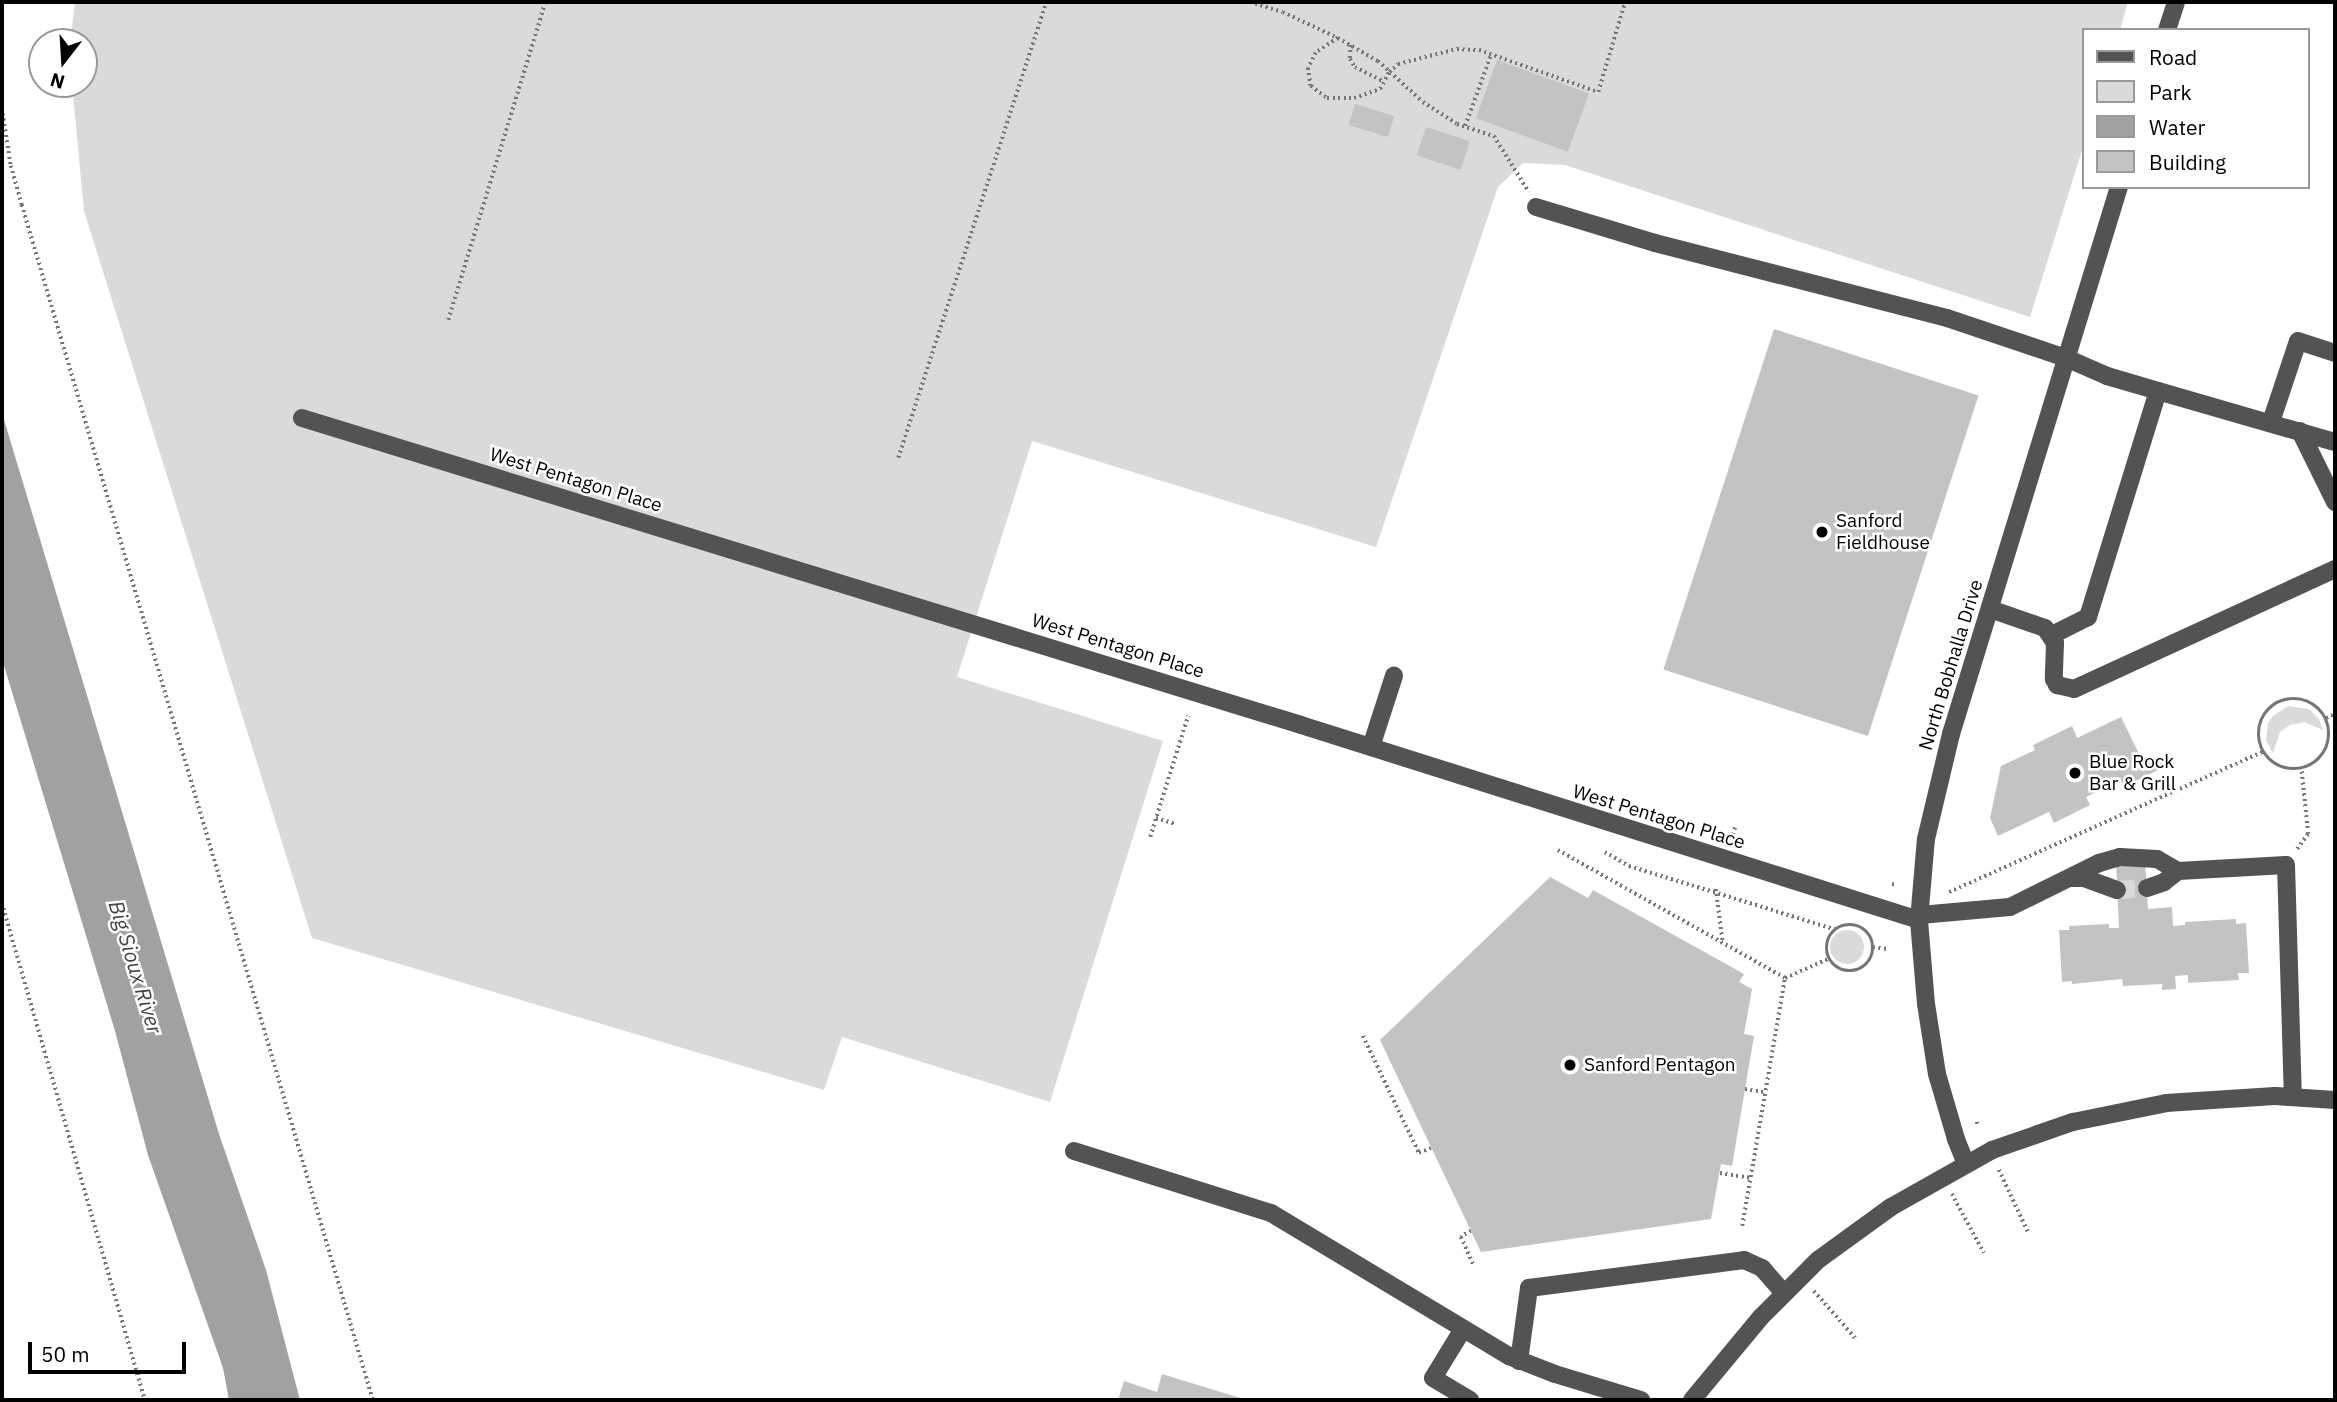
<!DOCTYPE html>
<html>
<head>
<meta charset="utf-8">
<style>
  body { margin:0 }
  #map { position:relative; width:2337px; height:1402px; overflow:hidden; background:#fff; font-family:"IBM Plex Sans",sans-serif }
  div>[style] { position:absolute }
  .green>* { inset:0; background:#dadada }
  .round { border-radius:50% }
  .water>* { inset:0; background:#a1a1a1 }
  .building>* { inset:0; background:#c3c3c3; transform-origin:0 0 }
  .minor-tunnel>* { height:18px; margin-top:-9px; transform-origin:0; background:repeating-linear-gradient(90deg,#d9d9d9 0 18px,transparent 0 27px) }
  .path>* { height:3.5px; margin-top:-1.75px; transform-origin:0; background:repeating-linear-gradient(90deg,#757575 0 2px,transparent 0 5.5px) }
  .path>.ring { margin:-1.75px; padding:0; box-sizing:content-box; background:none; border:3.5px solid #757575; border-radius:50% }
  .minor>* { height:18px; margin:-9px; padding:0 9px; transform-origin:9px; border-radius:9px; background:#535353 }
  .dots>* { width:19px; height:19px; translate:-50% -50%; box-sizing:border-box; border:4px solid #fff; border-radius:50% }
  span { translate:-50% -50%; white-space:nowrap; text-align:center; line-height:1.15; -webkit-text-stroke:5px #fff; paint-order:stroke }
  .street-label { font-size:19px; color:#000 }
  .poi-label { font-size:19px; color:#000 }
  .left { translate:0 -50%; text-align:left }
  .water-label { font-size:21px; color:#424242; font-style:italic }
  .frame { position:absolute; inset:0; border:4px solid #000; pointer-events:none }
  .legend { position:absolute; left:2082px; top:28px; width:228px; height:161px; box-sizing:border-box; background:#fff; border:2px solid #999; margin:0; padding:9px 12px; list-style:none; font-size:21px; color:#000 }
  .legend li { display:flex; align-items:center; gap:14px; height:35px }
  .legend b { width:35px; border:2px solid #999 }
  .north { position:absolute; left:28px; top:28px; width:70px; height:70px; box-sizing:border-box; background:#fff; border:2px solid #999; border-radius:50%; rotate:197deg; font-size:19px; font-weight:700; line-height:28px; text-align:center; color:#000 }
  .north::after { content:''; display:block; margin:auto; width:24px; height:32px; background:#000; clip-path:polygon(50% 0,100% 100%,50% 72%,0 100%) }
  .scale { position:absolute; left:28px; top:1342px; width:158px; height:32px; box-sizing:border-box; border:4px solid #000; border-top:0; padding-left:9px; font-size:21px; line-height:24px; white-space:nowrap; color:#000; -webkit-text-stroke:5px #fff; paint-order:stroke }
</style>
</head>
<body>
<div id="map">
  <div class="green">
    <i style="clip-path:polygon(75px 2px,2128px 2px,2120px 30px,2083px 30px,2083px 147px,2030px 317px,1565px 165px,1523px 163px,1498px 187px,1376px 547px,1032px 441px,957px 677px,1163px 741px,1050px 1102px,842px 1037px,824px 1090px,312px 938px,84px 211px,72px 84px,84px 84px,84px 42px,70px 42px)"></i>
    <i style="clip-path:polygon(2288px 706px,2309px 709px,2319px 719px,2323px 730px,2304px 722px,2290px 725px,2280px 732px,2273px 753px,2266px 740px,2268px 723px,2273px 716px)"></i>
    <i class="round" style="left:1830px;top:930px;width:34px;height:34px"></i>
  </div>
  <div class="water">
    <i style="clip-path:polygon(2px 413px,219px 1134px,266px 1270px,300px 1400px,229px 1400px,223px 1368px,148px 1155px,115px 1031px,2px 659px)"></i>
  </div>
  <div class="building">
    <i style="left:1497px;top:60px;width:98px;height:62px;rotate:20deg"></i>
    <i style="left:1355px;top:104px;width:41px;height:22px;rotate:17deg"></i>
    <i style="left:1426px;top:127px;width:46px;height:30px;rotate:18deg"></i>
    <i style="left:1774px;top:329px;width:215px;height:358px;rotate:18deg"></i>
    <i style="clip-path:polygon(2121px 717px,2144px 764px,2159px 757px,2164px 767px,2124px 787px,2121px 780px,2086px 797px,2090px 805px,2054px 823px,2049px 812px,1998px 836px,1990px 818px,2001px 766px,2035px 750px,2033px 745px,2072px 726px,2077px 738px)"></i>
    <i style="clip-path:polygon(2145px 860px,2148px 909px,2172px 907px,2173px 926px,2185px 925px,2185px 922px,2236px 919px,2236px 924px,2246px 923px,2249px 973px,2238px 973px,2239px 980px,2188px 983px,2188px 975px,2175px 976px,2176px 989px,2162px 990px,2162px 984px,2123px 986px,2122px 979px,2072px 984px,2072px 981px,2062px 982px,2059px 930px,2069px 930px,2069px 926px,2109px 924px,2109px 928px,2119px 928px,2116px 862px)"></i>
    <i style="clip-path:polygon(1550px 877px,1588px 898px,1593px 890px,1744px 974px,1739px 982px,1752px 989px,1744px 1034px,1754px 1036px,1732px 1166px,1721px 1164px,1711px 1219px,1481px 1252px,1380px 1040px)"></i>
    <i style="clip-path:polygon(1162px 1374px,1247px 1400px,1118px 1400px,1124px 1381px,1157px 1392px)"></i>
  </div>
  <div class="minor-tunnel">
    <i style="left:2117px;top:890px;width:30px;rotate:-4deg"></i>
  </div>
  <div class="path">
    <i style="left:1250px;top:2px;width:34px;rotate:17deg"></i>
    <i style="left:1283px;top:12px;width:61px;rotate:25.3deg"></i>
    <i style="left:1338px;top:38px;width:46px;rotate:29.9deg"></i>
    <i style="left:1378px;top:61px;width:61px;rotate:42.3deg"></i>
    <i style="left:1423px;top:102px;width:40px;rotate:32.9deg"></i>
    <i style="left:1457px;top:124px;width:39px;rotate:18deg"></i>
    <i style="left:1494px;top:136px;width:66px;rotate:58deg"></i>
    <i style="left:1338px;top:38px;width:27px;rotate:146deg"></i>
    <i style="left:1316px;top:53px;width:17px;rotate:118deg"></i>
    <i style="left:1308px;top:68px;width:18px;rotate:81deg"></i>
    <i style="left:1311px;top:86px;width:20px;rotate:37deg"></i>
    <i style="left:1327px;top:98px;width:27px"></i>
    <i style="left:1354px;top:98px;width:28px;rotate:-19deg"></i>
    <i style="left:1380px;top:89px;width:19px;rotate:-62deg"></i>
    <i style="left:1389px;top:72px;width:12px;rotate:-42deg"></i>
    <i style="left:1398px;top:64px;width:61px;rotate:-14.3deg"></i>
    <i style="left:1457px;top:49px;width:22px;rotate:3deg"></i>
    <i style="left:1479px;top:50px;width:126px;rotate:19.4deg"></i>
    <i style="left:1598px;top:92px;width:94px;rotate:-73.3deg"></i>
    <i style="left:1351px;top:45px;width:14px;rotate:94deg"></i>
    <i style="left:1350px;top:59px;width:9px;rotate:58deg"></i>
    <i style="left:1355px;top:67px;width:33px;rotate:27deg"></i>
    <i style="left:2px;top:108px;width:59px;rotate:81.2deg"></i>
    <i style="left:11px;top:166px;width:41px;rotate:74.2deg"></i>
    <i style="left:22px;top:205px;width:1245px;rotate:73.63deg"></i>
    <i style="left:1465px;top:126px;width:77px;rotate:-70.1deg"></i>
    <i style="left:448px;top:320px;width:332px;rotate:-73deg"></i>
    <i style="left:898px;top:458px;width:479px;rotate:-72deg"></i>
    <i class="ring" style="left:2259px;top:699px;width:66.5px;height:66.5px"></i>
    <i style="left:2326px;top:718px;width:10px;rotate:-24deg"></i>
    <i style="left:1156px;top:818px;width:21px;rotate:17deg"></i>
    <i style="left:1150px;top:837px;width:127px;rotate:-72.6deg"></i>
    <i style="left:1731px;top:840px;width:14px;rotate:-73deg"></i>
    <i style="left:2297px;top:849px;width:19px;rotate:-54deg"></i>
    <i style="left:2308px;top:834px;width:67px;rotate:-96deg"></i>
    <i style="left:1558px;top:850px;width:261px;rotate:29.4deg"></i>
    <i style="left:1785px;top:978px;width:49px;rotate:-24deg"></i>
    <i style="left:1605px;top:852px;width:28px;rotate:30deg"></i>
    <i style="left:1629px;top:866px;width:218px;rotate:17.1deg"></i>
    <i style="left:1892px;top:884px;width:5px;rotate:11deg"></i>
    <i style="left:1716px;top:889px;width:54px;rotate:82.6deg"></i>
    <i style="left:1949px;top:892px;width:345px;rotate:-24.1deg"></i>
    <i style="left:2px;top:903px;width:517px;rotate:73.95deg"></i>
    <i class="ring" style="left:1827px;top:925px;width:42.5px;height:42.5px"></i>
    <i style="left:1873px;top:947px;width:15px;rotate:8deg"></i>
    <i style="left:1363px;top:1036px;width:130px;rotate:64.4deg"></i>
    <i style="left:1419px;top:1153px;width:13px;rotate:-23deg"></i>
    <i style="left:1745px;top:1089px;width:20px;rotate:9deg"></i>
    <i style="left:1977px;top:1122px;width:4px;rotate:76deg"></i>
    <i style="left:1999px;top:1170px;width:68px;rotate:64.9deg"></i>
    <i style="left:1720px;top:1173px;width:30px;rotate:9deg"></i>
    <i style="left:1952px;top:1194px;width:67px;rotate:61.5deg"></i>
    <i style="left:1742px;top:1226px;width:252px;rotate:-80.2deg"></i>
    <i style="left:1471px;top:1231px;width:12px;rotate:149deg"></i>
    <i style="left:1461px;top:1237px;width:30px;rotate:66deg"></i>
    <i style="left:1814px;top:1291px;width:65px;rotate:48.7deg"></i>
  </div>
  <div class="minor">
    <i style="left:2167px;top:30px;width:29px;rotate:-72deg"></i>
    <i style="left:1536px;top:207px;width:124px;rotate:16.8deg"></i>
    <i style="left:1655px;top:243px;width:301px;rotate:14.4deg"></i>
    <i style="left:1947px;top:318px;width:126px;rotate:18.6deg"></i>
    <i style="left:2066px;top:358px;width:45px;rotate:23.7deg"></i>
    <i style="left:2107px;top:376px;width:53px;rotate:16.4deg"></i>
    <i style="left:2158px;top:391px;width:237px;rotate:107.2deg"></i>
    <i style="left:2088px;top:617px;width:40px;rotate:153.4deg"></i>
    <i style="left:2158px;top:391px;width:184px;rotate:16.1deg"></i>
    <i style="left:302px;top:418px;width:1045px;rotate:17.08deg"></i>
    <i style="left:1301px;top:725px;width:648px;rotate:17.51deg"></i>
    <i style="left:2271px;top:422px;width:85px;rotate:-71.6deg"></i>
    <i style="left:2298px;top:341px;width:39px;rotate:18deg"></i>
    <i style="left:2300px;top:431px;width:79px;rotate:63.8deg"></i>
    <i style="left:1990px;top:609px;width:58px;rotate:19.1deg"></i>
    <i style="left:2045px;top:628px;width:18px;rotate:56deg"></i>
    <i style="left:2055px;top:643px;width:36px;rotate:92deg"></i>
    <i style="left:2054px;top:679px;width:7px;rotate:63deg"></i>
    <i style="left:2057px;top:685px;width:17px;rotate:13deg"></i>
    <i style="left:2074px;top:689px;width:287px;rotate:-24.7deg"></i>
    <i style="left:1371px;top:747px;width:75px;rotate:-72.1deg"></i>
    <i style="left:2069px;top:878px;width:15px"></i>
    <i style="left:2084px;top:878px;width:35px;rotate:20deg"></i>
    <i style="left:2147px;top:888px;width:18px;rotate:-19deg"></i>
    <i style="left:2164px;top:882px;width:18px;rotate:-38deg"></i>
    <i style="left:1920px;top:915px;width:90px;rotate:-5.1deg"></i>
    <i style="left:2010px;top:907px;width:99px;rotate:-26.3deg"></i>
    <i style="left:2099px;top:863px;width:22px;rotate:-16deg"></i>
    <i style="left:2120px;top:857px;width:37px;rotate:3deg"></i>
    <i style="left:2157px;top:859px;width:24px;rotate:30deg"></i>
    <i style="left:2178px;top:871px;width:108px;rotate:-3.2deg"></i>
    <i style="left:2286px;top:865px;width:232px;rotate:88.3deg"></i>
    <i style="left:1074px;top:1151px;width:207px;rotate:17.5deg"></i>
    <i style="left:1271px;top:1213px;width:278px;rotate:31deg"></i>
    <i style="left:1509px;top:1356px;width:49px;rotate:21.4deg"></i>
    <i style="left:1555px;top:1374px;width:90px;rotate:16.8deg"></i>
    <i style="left:1966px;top:1164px;width:27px;rotate:-112deg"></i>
    <i style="left:1956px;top:1139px;width:68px;rotate:-106.3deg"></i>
    <i style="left:1937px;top:1074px;width:71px;rotate:-98.9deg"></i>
    <i style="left:1926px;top:1004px;width:84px;rotate:-94.8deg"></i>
    <i style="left:1919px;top:920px;width:81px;rotate:-85.1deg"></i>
    <i style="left:1926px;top:839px;width:108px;rotate:-76.6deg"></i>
    <i style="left:1951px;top:734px;width:572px;rotate:-72.93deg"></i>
    <i style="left:1463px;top:1329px;width:57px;rotate:121.5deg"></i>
    <i style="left:1433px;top:1378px;width:43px;rotate:30.7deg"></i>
    <i style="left:1519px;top:1361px;width:74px;rotate:-82.2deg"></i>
    <i style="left:1529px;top:1288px;width:217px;rotate:-7.4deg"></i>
    <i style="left:1744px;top:1260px;width:20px;rotate:24deg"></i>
    <i style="left:1762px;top:1268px;width:32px;rotate:49deg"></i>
    <i style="left:1692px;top:1400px;width:108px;rotate:-50.3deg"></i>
    <i style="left:1761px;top:1317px;width:81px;rotate:-45deg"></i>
    <i style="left:1818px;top:1260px;width:90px;rotate:-36deg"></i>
    <i style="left:1891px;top:1207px;width:116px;rotate:-29.4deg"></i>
    <i style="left:1992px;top:1150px;width:86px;rotate:-19.1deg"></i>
    <i style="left:2073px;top:1122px;width:95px;rotate:-11.5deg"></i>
    <i style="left:2166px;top:1103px;width:109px;rotate:-3.7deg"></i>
    <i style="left:2275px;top:1096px;width:60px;rotate:3.8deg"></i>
  </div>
  <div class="dots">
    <i style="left:1822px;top:532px;background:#000"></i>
    <i style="left:2075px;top:773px;background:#000"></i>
    <i style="left:1570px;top:1065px;background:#000"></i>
  </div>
  <div class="street-label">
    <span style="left:576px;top:480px;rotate:17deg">West Pentagon Place</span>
    <span style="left:1118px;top:646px;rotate:17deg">West Pentagon Place</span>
    <span style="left:1951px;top:665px;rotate:-73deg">North Bobhalla Drive</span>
    <span style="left:1659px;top:817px;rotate:17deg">West Pentagon Place</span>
  </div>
  <div class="poi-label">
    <span class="left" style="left:1836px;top:532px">Sanford<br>Fieldhouse</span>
    <span class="left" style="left:2089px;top:773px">Blue Rock<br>Bar &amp; Grill</span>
    <span class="left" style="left:1584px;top:1065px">Sanford Pentagon</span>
  </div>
  <div class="water-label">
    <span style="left:136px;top:967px;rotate:73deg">Big Sioux River</span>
  </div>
  <div class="frame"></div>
  <ul class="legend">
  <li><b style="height:9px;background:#535353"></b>Road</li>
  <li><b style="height:19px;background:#dadada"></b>Park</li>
  <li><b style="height:19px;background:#a1a1a1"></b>Water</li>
  <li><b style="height:19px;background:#c3c3c3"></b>Building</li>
  </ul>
  <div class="north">N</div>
  <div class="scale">50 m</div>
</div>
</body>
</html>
